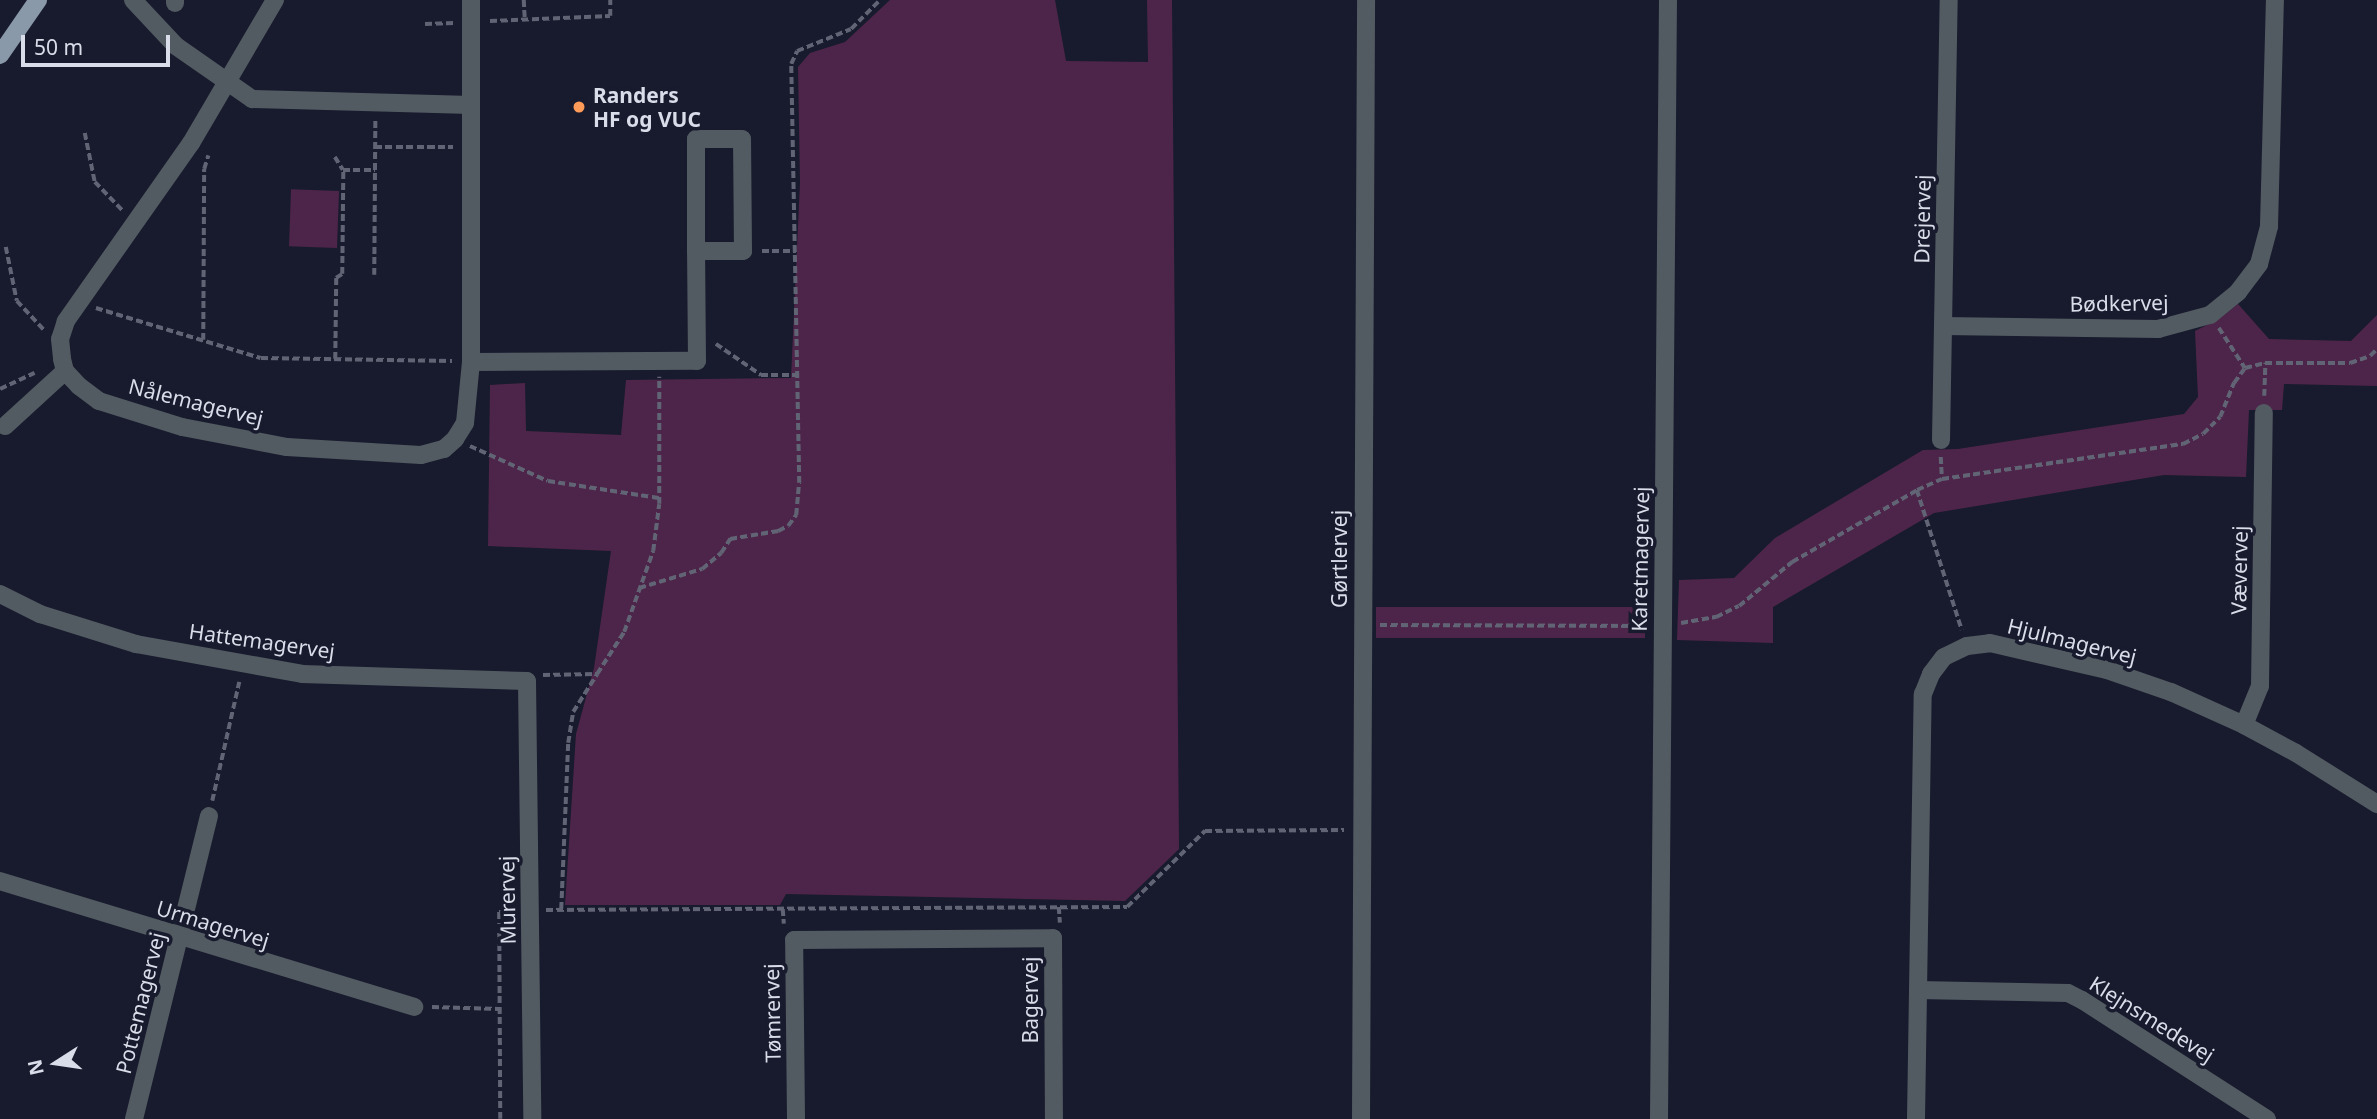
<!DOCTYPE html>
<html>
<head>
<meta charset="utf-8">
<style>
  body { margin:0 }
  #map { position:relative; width:2377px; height:1119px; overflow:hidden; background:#181b2d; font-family:"Noto Sans",sans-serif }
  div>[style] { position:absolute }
  .green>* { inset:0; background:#4e254a; transform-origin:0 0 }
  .path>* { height:3.5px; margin-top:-1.75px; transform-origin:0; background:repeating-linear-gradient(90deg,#616474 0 7px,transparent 0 10.5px) }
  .minor>* { height:18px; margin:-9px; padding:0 9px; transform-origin:9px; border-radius:9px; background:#535b62 }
  .major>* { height:18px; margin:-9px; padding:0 9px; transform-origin:9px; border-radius:9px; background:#8999a9 }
  .dots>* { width:19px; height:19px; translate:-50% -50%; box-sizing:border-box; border:4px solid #181b2d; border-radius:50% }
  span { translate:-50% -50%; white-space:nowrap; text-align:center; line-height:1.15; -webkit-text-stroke:7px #181b2d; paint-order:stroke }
  .poi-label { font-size:21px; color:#d9dce9; font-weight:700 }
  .left { translate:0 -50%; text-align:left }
  .street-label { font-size:21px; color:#d9dce9 }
  .north { position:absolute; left:21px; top:1028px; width:70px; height:70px; -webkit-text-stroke:5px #181b2d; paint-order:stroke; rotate:258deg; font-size:19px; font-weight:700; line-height:28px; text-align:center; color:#d9dce9 }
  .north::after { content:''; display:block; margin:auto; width:24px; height:32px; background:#d9dce9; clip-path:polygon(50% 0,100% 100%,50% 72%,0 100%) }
  .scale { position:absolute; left:21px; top:35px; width:149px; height:32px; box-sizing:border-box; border:4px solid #d9dce9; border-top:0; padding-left:9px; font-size:21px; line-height:24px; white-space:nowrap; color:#d9dce9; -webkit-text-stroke:5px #181b2d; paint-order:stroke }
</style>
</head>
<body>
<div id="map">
  <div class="green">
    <i style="clip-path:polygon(890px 0,1055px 0,1066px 61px,1148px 62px,1147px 0,1172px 0,1179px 849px,1125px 901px,786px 894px,780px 905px,565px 905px,576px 734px,594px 668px,611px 551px,488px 546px,490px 385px,525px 383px,526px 431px,621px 435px,626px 380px,791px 378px,800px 183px,798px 67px,810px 53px,845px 42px)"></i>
    <i style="left:339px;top:191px;width:57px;height:48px;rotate:92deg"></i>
    <i style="clip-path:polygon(2238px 304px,2269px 339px,2351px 341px,2377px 315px,2377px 386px,2284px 384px,2282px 410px,2249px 410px,2246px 477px,2164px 475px,1934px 513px,1773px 607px,1773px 643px,1677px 640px,1679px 580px,1734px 578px,1775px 538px,1923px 450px,1958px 449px,2184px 414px,2198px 397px,2195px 331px,2219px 319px)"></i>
    <i style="left:1376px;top:607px;width:269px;height:31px"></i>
  </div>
  <div class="path">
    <i style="left:524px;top:0;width:19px;rotate:87deg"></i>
    <i style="left:490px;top:21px;width:120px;rotate:-2.4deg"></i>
    <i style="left:610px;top:16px;width:16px;rotate:-90deg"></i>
    <i style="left:425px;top:24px;width:29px;rotate:-2deg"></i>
    <i style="left:85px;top:133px;width:50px;rotate:78.5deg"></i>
    <i style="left:95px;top:182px;width:40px;rotate:46deg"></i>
    <i style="left:375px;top:147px;width:78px"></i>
    <i style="left:335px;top:157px;width:15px;rotate:58deg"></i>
    <i style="left:6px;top:247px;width:55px;rotate:78.5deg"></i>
    <i style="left:17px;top:301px;width:41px;rotate:47deg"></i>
    <i style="left:762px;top:251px;width:34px"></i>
    <i style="left:374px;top:275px;width:155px;rotate:-89.6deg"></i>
    <i style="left:96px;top:308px;width:172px;rotate:16.9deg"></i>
    <i style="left:261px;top:358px;width:191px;rotate:0.9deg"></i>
    <i style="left:2219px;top:328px;width:48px;rotate:57deg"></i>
    <i style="left:203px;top:340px;width:171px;rotate:-89.7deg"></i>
    <i style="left:204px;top:169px;width:14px;rotate:-73deg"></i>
    <i style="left:716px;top:344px;width:55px;rotate:34.6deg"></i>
    <i style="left:761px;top:375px;width:37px"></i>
    <i style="left:335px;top:359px;width:81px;rotate:-89.3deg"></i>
    <i style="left:336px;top:278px;width:7px;rotate:-34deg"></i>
    <i style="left:342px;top:274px;width:104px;rotate:-89.4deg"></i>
    <i style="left:343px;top:170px;width:32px"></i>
    <i style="left:0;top:389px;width:38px;rotate:-25deg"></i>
    <i style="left:2264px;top:396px;width:33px;rotate:-88deg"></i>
    <i style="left:470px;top:446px;width:85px;rotate:24.2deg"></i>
    <i style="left:548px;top:481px;width:112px;rotate:8.7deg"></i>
    <i style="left:1941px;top:457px;width:22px;rotate:87deg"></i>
    <i style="left:1917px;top:490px;width:147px;rotate:72.2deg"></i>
    <i style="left:639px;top:588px;width:66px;rotate:-16.8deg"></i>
    <i style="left:702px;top:569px;width:25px;rotate:-40deg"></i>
    <i style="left:721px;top:553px;width:17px;rotate:-57deg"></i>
    <i style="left:730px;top:539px;width:49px;rotate:-9.5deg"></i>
    <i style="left:778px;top:531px;width:11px;rotate:-27deg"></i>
    <i style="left:788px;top:526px;width:14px;rotate:-54deg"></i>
    <i style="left:796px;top:515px;width:32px;rotate:-85deg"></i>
    <i style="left:799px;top:483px;width:419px;rotate:-91.1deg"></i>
    <i style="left:791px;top:64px;width:14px;rotate:-65deg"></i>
    <i style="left:797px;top:51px;width:58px;rotate:-22.2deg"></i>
    <i style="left:851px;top:29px;width:41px;rotate:-45deg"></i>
    <i style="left:1681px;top:623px;width:36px;rotate:-10deg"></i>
    <i style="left:1716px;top:617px;width:25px;rotate:-26deg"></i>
    <i style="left:1739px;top:606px;width:69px;rotate:-39.7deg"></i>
    <i style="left:1792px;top:562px;width:144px;rotate:-29.9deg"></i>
    <i style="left:1917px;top:490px;width:27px;rotate:-24deg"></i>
    <i style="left:1942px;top:479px;width:244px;rotate:-8.3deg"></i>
    <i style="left:2183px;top:444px;width:22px;rotate:-27deg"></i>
    <i style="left:2203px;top:434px;width:24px;rotate:-45deg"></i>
    <i style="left:2220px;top:417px;width:37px;rotate:-68deg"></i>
    <i style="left:2234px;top:383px;width:19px;rotate:-54deg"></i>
    <i style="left:2245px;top:368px;width:21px;rotate:-14deg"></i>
    <i style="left:2265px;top:363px;width:85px"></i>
    <i style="left:2350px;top:363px;width:21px;rotate:-19deg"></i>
    <i style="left:2370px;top:356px;width:10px;rotate:-45deg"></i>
    <i style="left:1380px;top:625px;width:266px;rotate:0.2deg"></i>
    <i style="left:543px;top:675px;width:54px;rotate:-1.1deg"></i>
    <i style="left:597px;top:674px;width:50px;rotate:-57.3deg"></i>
    <i style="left:624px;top:632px;width:86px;rotate:-70.3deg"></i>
    <i style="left:653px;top:551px;width:47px;rotate:-82.7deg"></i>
    <i style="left:659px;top:504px;width:127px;rotate:-90deg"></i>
    <i style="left:212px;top:801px;width:122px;rotate:-77.2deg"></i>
    <i style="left:1059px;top:907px;width:16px;rotate:86deg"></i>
    <i style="left:561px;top:909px;width:166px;rotate:-87.6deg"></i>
    <i style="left:568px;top:743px;width:31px;rotate:-81deg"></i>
    <i style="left:573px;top:712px;width:45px;rotate:-57.7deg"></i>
    <i style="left:783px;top:909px;width:15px;rotate:86deg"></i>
    <i style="left:546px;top:910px;width:581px;rotate:-0.3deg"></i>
    <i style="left:1127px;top:907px;width:109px;rotate:-44.3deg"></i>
    <i style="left:1205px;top:831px;width:139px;rotate:-0.4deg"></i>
    <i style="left:432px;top:1007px;width:67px;rotate:1.7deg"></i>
    <i style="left:500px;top:1119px;width:207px;rotate:-90.3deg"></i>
    <i style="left:499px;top:912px;width:14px"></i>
  </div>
  <div class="minor">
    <i style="left:133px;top:0;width:63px;rotate:46.9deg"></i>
    <i style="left:176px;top:46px;width:93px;rotate:34.9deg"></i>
    <i style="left:252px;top:99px;width:219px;rotate:1.6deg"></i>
    <i style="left:175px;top:0;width:3px;rotate:90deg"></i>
    <i style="left:275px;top:0;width:166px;rotate:120.4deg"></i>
    <i style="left:191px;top:143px;width:218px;rotate:125.1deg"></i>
    <i style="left:66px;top:321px;width:19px;rotate:108deg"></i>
    <i style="left:60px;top:339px;width:20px;rotate:84deg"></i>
    <i style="left:62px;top:359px;width:12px;rotate:76deg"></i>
    <i style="left:65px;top:371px;width:21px;rotate:47deg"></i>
    <i style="left:79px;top:386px;width:25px;rotate:37deg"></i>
    <i style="left:99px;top:401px;width:87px;rotate:17.4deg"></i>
    <i style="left:182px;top:427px;width:107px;rotate:10.8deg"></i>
    <i style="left:287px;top:447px;width:134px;rotate:3.4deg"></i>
    <i style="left:421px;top:455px;width:24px;rotate:-15deg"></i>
    <i style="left:444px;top:449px;width:15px;rotate:-42deg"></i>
    <i style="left:455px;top:439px;width:19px;rotate:-58deg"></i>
    <i style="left:465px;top:423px;width:61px;rotate:-84.4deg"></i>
    <i style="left:471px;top:362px;width:362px;rotate:-90deg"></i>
    <i style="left:1943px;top:326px;width:215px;rotate:0.8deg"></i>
    <i style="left:2158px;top:329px;width:54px;rotate:-15.1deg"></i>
    <i style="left:2210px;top:315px;width:36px;rotate:-39deg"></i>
    <i style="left:2238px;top:292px;width:35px;rotate:-53deg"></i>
    <i style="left:2259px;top:264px;width:39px;rotate:-75deg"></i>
    <i style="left:2269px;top:226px;width:226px;rotate:-88.5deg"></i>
    <i style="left:471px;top:362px;width:226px;rotate:-0.3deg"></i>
    <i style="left:697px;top:361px;width:110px;rotate:-90.5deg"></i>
    <i style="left:696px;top:251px;width:47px"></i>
    <i style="left:743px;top:251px;width:112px;rotate:-90.5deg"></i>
    <i style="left:742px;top:139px;width:46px;rotate:180deg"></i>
    <i style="left:696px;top:139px;width:112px;rotate:90deg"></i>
    <i style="left:5px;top:426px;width:81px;rotate:-42.5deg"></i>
    <i style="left:1941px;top:440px;width:440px;rotate:-89deg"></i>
    <i style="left:0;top:594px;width:45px;rotate:26.6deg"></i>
    <i style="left:40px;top:614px;width:101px;rotate:17.4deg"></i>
    <i style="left:136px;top:644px;width:169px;rotate:10.2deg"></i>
    <i style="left:302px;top:674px;width:225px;rotate:1.8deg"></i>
    <i style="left:527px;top:681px;width:438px;rotate:89.3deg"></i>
    <i style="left:2244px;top:725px;width:42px;rotate:-67.7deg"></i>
    <i style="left:2260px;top:686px;width:273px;rotate:-89.2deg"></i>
    <i style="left:0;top:881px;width:433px;rotate:16.9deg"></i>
    <i style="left:1918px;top:990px;width:150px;rotate:1.1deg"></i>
    <i style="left:2068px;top:993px;width:16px;rotate:27deg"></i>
    <i style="left:2082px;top:1000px;width:220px;rotate:32.8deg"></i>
    <i style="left:134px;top:1119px;width:312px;rotate:-76.1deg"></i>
    <i style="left:796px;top:1119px;width:179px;rotate:-90.6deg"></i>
    <i style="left:794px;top:940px;width:259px;rotate:-0.4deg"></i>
    <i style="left:1053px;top:938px;width:181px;rotate:89.7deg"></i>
    <i style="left:1361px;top:1119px;width:1119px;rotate:-89.74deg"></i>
    <i style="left:1659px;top:1119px;width:1119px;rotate:-89.54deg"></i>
    <i style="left:1916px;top:1119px;width:425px;rotate:-89.1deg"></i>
    <i style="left:1923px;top:694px;width:22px;rotate:-68deg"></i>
    <i style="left:1931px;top:674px;width:21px;rotate:-53deg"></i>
    <i style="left:1944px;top:657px;width:25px;rotate:-26deg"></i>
    <i style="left:1967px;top:646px;width:23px;rotate:-7deg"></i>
    <i style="left:1990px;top:643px;width:120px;rotate:13deg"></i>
    <i style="left:2107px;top:670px;width:68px;rotate:19deg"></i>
    <i style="left:2171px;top:692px;width:80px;rotate:24.3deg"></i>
    <i style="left:2244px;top:725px;width:59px;rotate:28.3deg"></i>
    <i style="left:2296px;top:753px;width:96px;rotate:32.2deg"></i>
  </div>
  <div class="major">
    <i style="left:0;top:55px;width:67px;rotate:-55.4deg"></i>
  </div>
  <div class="dots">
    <i style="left:579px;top:107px;background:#fe9b59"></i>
  </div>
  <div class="poi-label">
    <span class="left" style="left:593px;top:107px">Randers<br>HF og VUC</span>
  </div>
  <div class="street-label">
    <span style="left:1922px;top:219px;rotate:-89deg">Drejervej</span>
    <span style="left:2119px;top:303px;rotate:-1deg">Bødkervej</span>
    <span style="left:196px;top:402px;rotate:14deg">Nålemagervej</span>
    <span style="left:1339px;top:559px;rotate:-90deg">Gørtlervej</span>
    <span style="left:1640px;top:559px;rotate:-89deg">Karetmagervej</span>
    <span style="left:2239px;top:570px;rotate:-89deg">Vævervej</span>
    <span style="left:262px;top:641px;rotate:8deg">Hattemagervej</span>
    <span style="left:2072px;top:641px;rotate:14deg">Hjulmagervej</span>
    <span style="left:507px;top:900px;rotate:-91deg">Murervej</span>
    <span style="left:213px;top:924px;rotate:17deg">Urmagervej</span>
    <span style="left:1030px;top:1000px;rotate:-90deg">Bagervej</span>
    <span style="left:140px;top:1003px;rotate:-76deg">Pottemagervej</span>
    <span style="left:772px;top:1013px;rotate:-91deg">Tømrervej</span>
    <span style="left:2152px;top:1019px;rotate:32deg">Klejnsmedevej</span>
  </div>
  <div class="north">N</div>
  <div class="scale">50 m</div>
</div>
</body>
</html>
